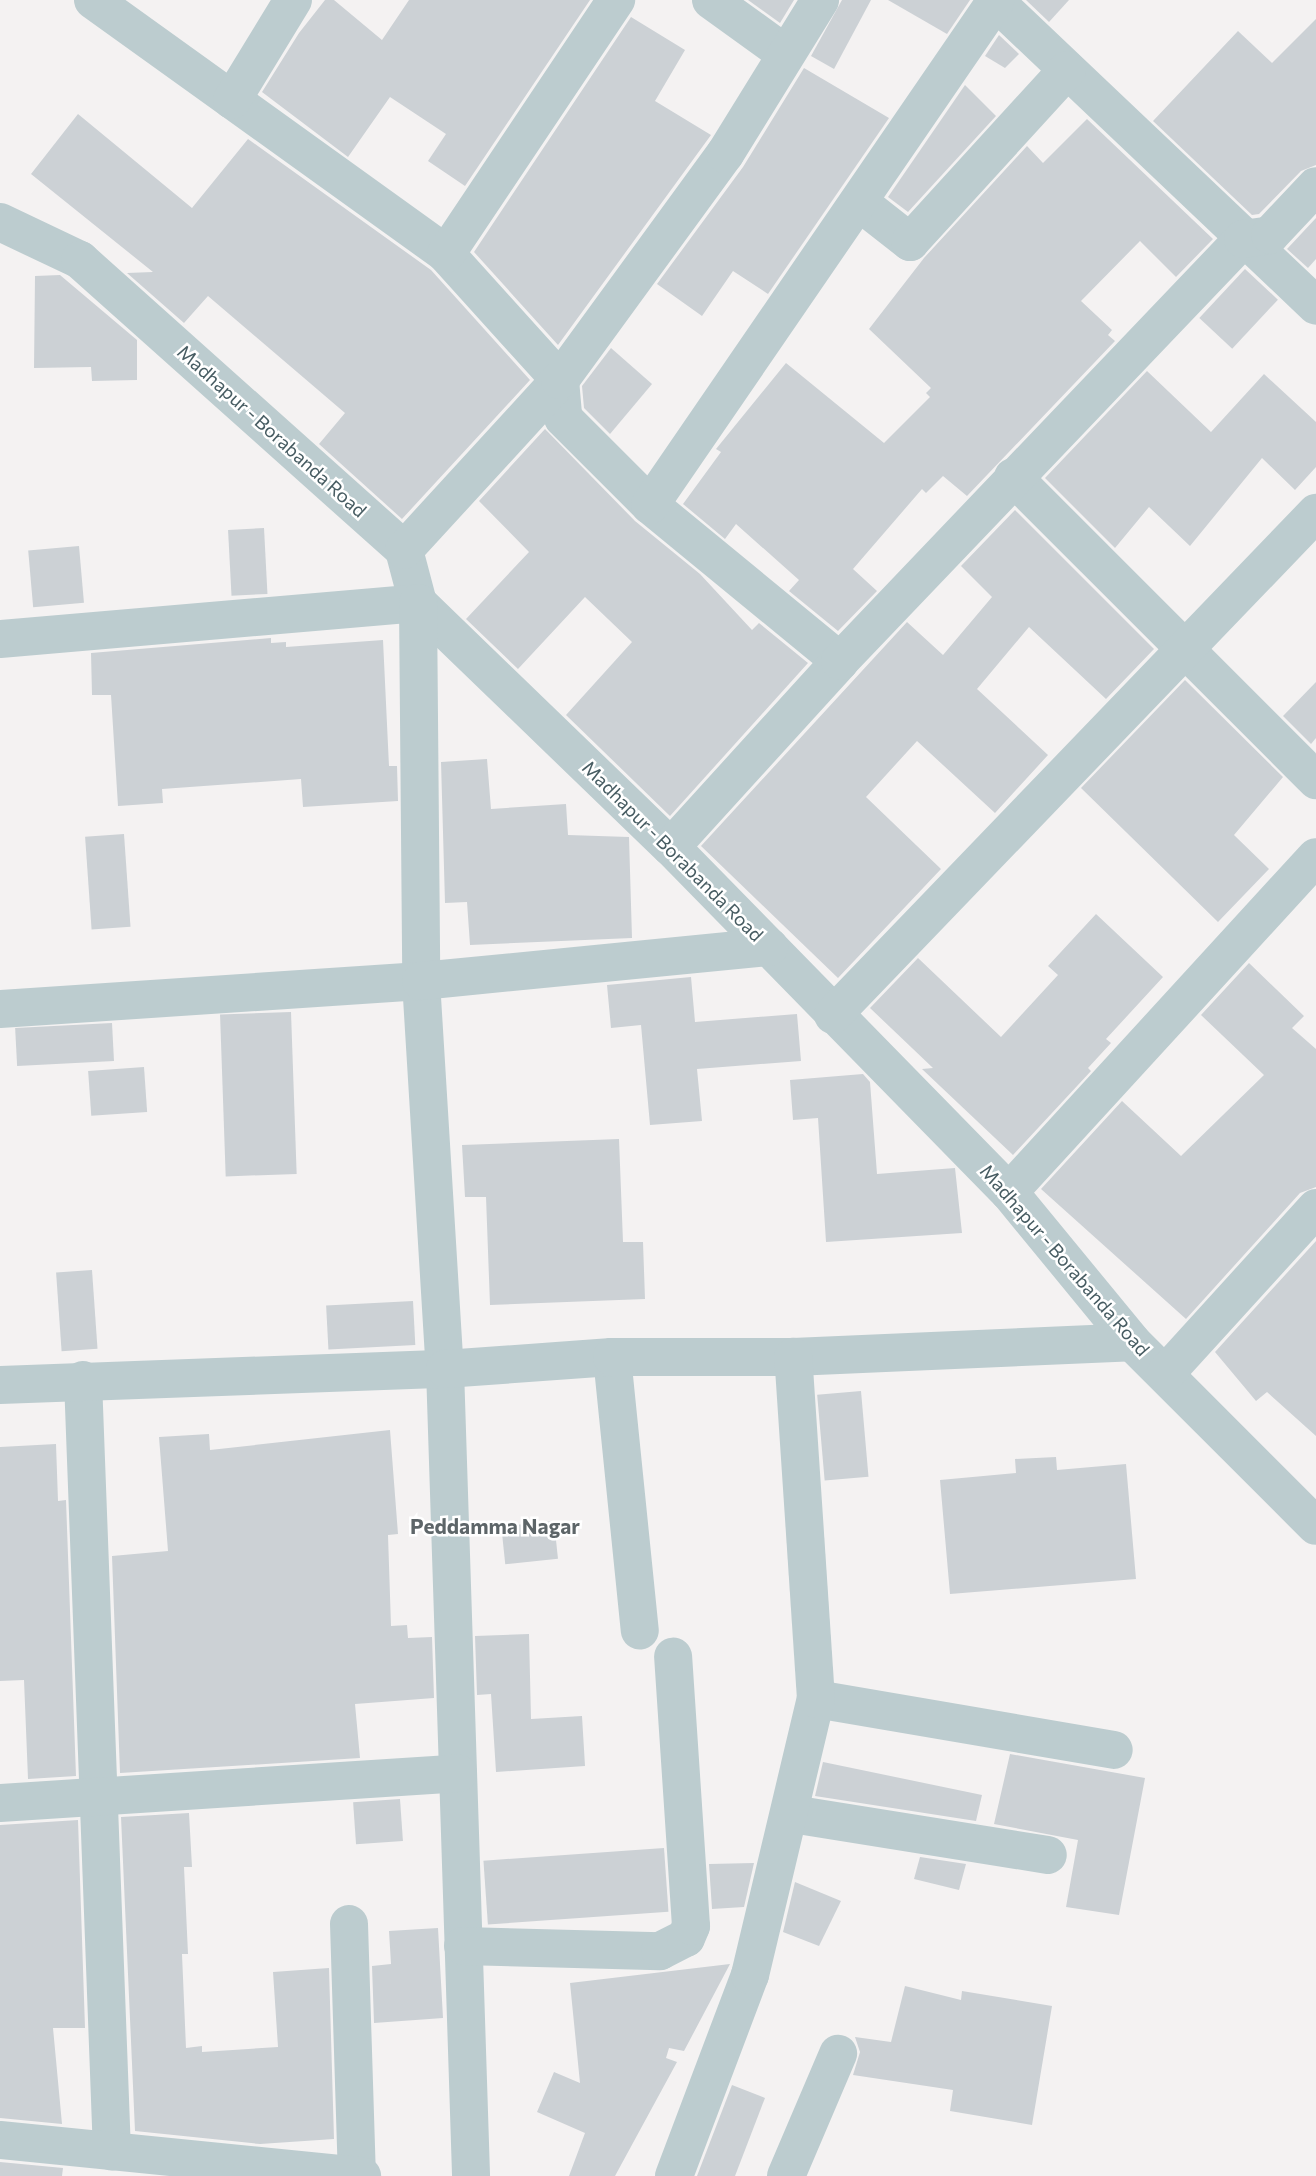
<!DOCTYPE html>
<html>
<head>
<meta charset="utf-8">
<style>
  body { margin:0 }
  #map { position:relative; width:1316px; height:2176px; overflow:hidden; background:#f4f2f2; font-family:Commissioner,sans-serif }
  div>[style] { position:absolute }
  .building>* { inset:0; background:#ccd1d5; transform-origin:0 0 }
  .street>* { height:38px; margin:-19px; padding:0 19px; transform-origin:19px; border-radius:19px; background:#bccccf }
  span { translate:-50% -50%; white-space:nowrap; text-align:center; line-height:1.15; -webkit-text-stroke:5px #fff; paint-order:stroke }
  .street-label { font-size:19px; color:#475c62 }
  .neighbourhood-label { font-size:21px; color:#5d6568; font-weight:700 }
</style>
</head>
<body>
<div id="map">
  <div class="building">
    <i style="clip-path:polygon(325px 0,334px 0,382px 40px,409px 0,590px 0,465px 186px,428px 161px,446px 134px,390px 97px,348px 157px,262px 92px,299px 33px)"></i>
    <i style="clip-path:polygon(748px 0,794px 0,780px 23px)"></i>
    <i style="clip-path:polygon(842px 0,871px 0,834px 69px,811px 56px)"></i>
    <i style="clip-path:polygon(888px 0,970px 0,947px 34px)"></i>
    <i style="clip-path:polygon(1026px 0,1069px 0,1049px 22px)"></i>
    <i style="clip-path:polygon(631px 17px,685px 50px,655px 101px,711px 135px,558px 345px,474px 252px)"></i>
    <i style="clip-path:polygon(1316px 19px,1316px 165px,1301px 171px,1259px 214px,1252px 215px,1153px 121px,1238px 31px,1272px 63px)"></i>
    <i style="clip-path:polygon(999px 35px,1019px 54px,1005px 68px,985px 56px)"></i>
    <i style="clip-path:polygon(804px 68px,889px 118px,768px 294px,733px 271px,702px 316px,657px 284px,743px 167px)"></i>
    <i style="clip-path:polygon(965px 85px,996px 116px,908px 212px,888px 197px)"></i>
    <i style="clip-path:polygon(78px 114px,192px 208px,248px 139px,431px 270px,530px 380px,402px 519px,319px 444px,345px 413px,208px 296px,184px 323px,127px 273px,153px 272px,31px 174px)"></i>
    <i style="clip-path:polygon(1087px 119px,1213px 239px,1176px 277px,1140px 241px,1081px 301px,1112px 330px,1108px 335px,1115px 341px,967px 496px,943px 476px,926px 493px,922px 489px,853px 569px,877px 591px,838px 631px,789px 591px,799px 580px,736px 524px,725px 539px,683px 504px,721px 452px,716px 449px,786px 363px,884px 443px,930px 397px,926px 393px,931px 388px,869px 329px,924px 258px,1027px 146px,1043px 163px)"></i>
    <i style="clip-path:polygon(1316px 218px,1316px 259px,1308px 268px,1287px 249px)"></i>
    <i style="left:1245px;top:269px;width:45px;height:67px;rotate:43deg"></i>
    <i style="clip-path:polygon(60px 275px,137px 340px,137px 380px,92px 381px,91px 367px,34px 368px,35px 276px)"></i>
    <i style="clip-path:polygon(611px 348px,652px 384px,610px 434px,584px 408px,582px 386px)"></i>
    <i style="clip-path:polygon(1147px 371px,1211px 432px,1264px 374px,1316px 422px,1316px 467px,1295px 490px,1262px 458px,1190px 546px,1149px 507px,1115px 548px,1045px 478px)"></i>
    <i style="clip-path:polygon(545px 429px,635px 521px,700px 574px,752px 630px,759px 623px,808px 663px,670px 816px,566px 715px,632px 642px,585px 597px,518px 669px,466px 619px,529px 552px,479px 501px)"></i>
    <i style="clip-path:polygon(1015px 510px,1154px 649px,1106px 699px,1029px 627px,977px 689px,1048px 755px,995px 813px,917px 741px,866px 797px,941px 869px,838px 978px,701px 846px,907px 622px,943px 655px,992px 597px,961px 566px)"></i>
    <i style="left:264px;top:528px;width:66px;height:36px;rotate:87deg"></i>
    <i style="left:79px;top:546px;width:57px;height:51px;rotate:85deg"></i>
    <i style="clip-path:polygon(271px 638px,271px 643px,286px 642px,286px 647px,383px 640px,389px 766px,397px 766px,398px 801px,303px 807px,301px 779px,162px 789px,163px 803px,118px 806px,111px 695px,92px 695px,91px 653px)"></i>
    <i style="clip-path:polygon(1185px 680px,1283px 777px,1234px 835px,1269px 869px,1218px 922px,1081px 788px)"></i>
    <i style="clip-path:polygon(1316px 682px,1316px 738px,1311px 744px,1283px 716px)"></i>
    <i style="clip-path:polygon(487px 759px,491px 809px,566px 804px,568px 835px,629px 837px,632px 938px,470px 945px,467px 902px,445px 903px,441px 762px)"></i>
    <i style="left:124px;top:834px;width:93px;height:39px;rotate:86deg"></i>
    <i style="clip-path:polygon(1096px 914px,1163px 977px,1106px 1039px,1111px 1043px,1088px 1068px,1091px 1071px,1013px 1155px,922px 1069px,933px 1068px,870px 1008px,918px 958px,1001px 1037px,1058px 975px,1048px 966px)"></i>
    <i style="clip-path:polygon(1249px 963px,1304px 1016px,1292px 1028px,1316px 1049px,1316px 1187px,1300px 1193px,1186px 1319px,1041px 1189px,1122px 1101px,1181px 1156px,1264px 1075px,1201px 1015px)"></i>
    <i style="clip-path:polygon(691px 977px,695px 1022px,797px 1014px,801px 1061px,697px 1069px,702px 1121px,650px 1125px,641px 1025px,611px 1028px,607px 985px)"></i>
    <i style="left:291px;top:1012px;width:162px;height:71px;rotate:88deg"></i>
    <i style="left:112px;top:1023px;width:38px;height:97px;rotate:87deg"></i>
    <i style="left:144px;top:1067px;width:45px;height:56px;rotate:86deg"></i>
    <i style="clip-path:polygon(863px 1074px,870px 1082px,877px 1174px,955px 1168px,962px 1233px,826px 1242px,818px 1118px,793px 1120px,790px 1080px)"></i>
    <i style="clip-path:polygon(619px 1139px,623px 1242px,643px 1242px,645px 1299px,490px 1305px,486px 1197px,465px 1197px,462px 1145px)"></i>
    <i style="clip-path:polygon(1316px 1241px,1316px 1436px,1267px 1392px,1256px 1401px,1215px 1352px)"></i>
    <i style="left:92px;top:1270px;width:79px;height:36px;rotate:86deg"></i>
    <i style="left:413px;top:1301px;width:44px;height:87px;rotate:87deg"></i>
    <i style="left:861px;top:1391px;width:86px;height:44px;rotate:85deg"></i>
    <i style="clip-path:polygon(390px 1430px,398px 1534px,388px 1535px,391px 1626px,407px 1625px,408px 1638px,432px 1637px,434px 1698px,355px 1704px,360px 1758px,120px 1773px,112px 1556px,168px 1551px,159px 1437px,209px 1434px,210px 1450px)"></i>
    <i style="clip-path:polygon(56px 1444px,58px 1501px,66px 1500px,76px 1776px,28px 1779px,24px 1680px,0 1681px,0 1447px)"></i>
    <i style="clip-path:polygon(1056px 1457px,1057px 1470px,1126px 1464px,1136px 1579px,950px 1594px,940px 1480px,1016px 1473px,1015px 1459px)"></i>
    <i style="left:554px;top:1521px;width:38px;height:53px;rotate:84deg"></i>
    <i style="clip-path:polygon(529px 1634px,531px 1719px,582px 1716px,585px 1766px,496px 1772px,491px 1694px,477px 1695px,475px 1636px)"></i>
    <i style="clip-path:polygon(1010px 1754px,1145px 1778px,1119px 1915px,1066px 1907px,1078px 1840px,994px 1824px)"></i>
    <i style="clip-path:polygon(823px 1762px,982px 1795px,976px 1821px,815px 1796px)"></i>
    <i style="left:400px;top:1799px;width:42px;height:47px;rotate:86deg"></i>
    <i style="clip-path:polygon(189px 1813px,192px 1867px,184px 1867px,188px 1954px,182px 1954px,186px 2048px,202px 2046px,202px 2052px,278px 2047px,273px 1972px,329px 1968px,334px 2139px,260px 2144px,135px 2131px,121px 1817px)"></i>
    <i style="clip-path:polygon(78px 1820px,85px 2028px,53px 2028px,62px 2124px,0 2118px,0 1825px)"></i>
    <i style="left:664px;top:1848px;width:64px;height:181px;rotate:86deg"></i>
    <i style="clip-path:polygon(920px 1857px,966px 1864px,959px 1890px,914px 1879px)"></i>
    <i style="clip-path:polygon(754px 1863px,744px 1907px,712px 1909px,709px 1864px)"></i>
    <i style="clip-path:polygon(795px 1882px,841px 1901px,819px 1946px,783px 1932px)"></i>
    <i style="clip-path:polygon(438px 1928px,443px 2018px,374px 2023px,372px 1966px,391px 1964px,389px 1931px)"></i>
    <i style="clip-path:polygon(730px 1964px,684px 2051px,669px 2048px,666px 2058px,677px 2062px,615px 2176px,569px 2176px,585px 2133px,537px 2112px,554px 2072px,580px 2083px,570px 1983px)"></i>
    <i style="clip-path:polygon(905px 1986px,961px 2000px,962px 1991px,1052px 2006px,1032px 2125px,950px 2111px,953px 2090px,853px 2075px,860px 2052px,855px 2037px,891px 2042px)"></i>
    <i style="clip-path:polygon(732px 2085px,765px 2098px,735px 2176px,697px 2176px)"></i>
    <i style="clip-path:polygon(0 2162px,63px 2168px,62px 2176px,0 2176px)"></i>
  </div>
  <div class="street">
    <i style="left:93px;top:0;width:435px;rotate:35.7deg"></i>
    <i style="left:446px;top:254px;width:170px;rotate:47.9deg"></i>
    <i style="left:560px;top:380px;width:38px;rotate:85deg"></i>
    <i style="left:563px;top:418px;width:123px;rotate:45deg"></i>
    <i style="left:650px;top:505px;width:246px;rotate:39.4deg"></i>
    <i style="left:711px;top:0;width:92px;rotate:35.8deg"></i>
    <i style="left:994px;top:0;width:444px;rotate:43.5deg"></i>
    <i style="left:232px;top:100px;width:117px;rotate:-58.6deg"></i>
    <i style="left:859px;top:202px;width:65px;rotate:38.1deg"></i>
    <i style="left:910px;top:242px;width:233px;rotate:-47.6deg"></i>
    <i style="left:0;top:222px;width:89px;rotate:25.4deg"></i>
    <i style="left:80px;top:260px;width:435px;rotate:41.8deg"></i>
    <i style="left:404px;top:550px;width:55px;rotate:75.2deg"></i>
    <i style="left:418px;top:603px;width:351px;rotate:44deg"></i>
    <i style="left:671px;top:847px;width:483px;rotate:45.6deg"></i>
    <i style="left:1009px;top:1192px;width:194px;rotate:50.6deg"></i>
    <i style="left:1132px;top:1342px;width:260px;rotate:45deg"></i>
    <i style="left:446px;top:254px;width:306px;rotate:-56.2deg"></i>
    <i style="left:1013px;top:477px;width:429px;rotate:45deg"></i>
    <i style="left:650px;top:505px;width:610px;rotate:-55.55deg"></i>
    <i style="left:404px;top:550px;width:231px;rotate:-47.5deg"></i>
    <i style="left:560px;top:380px;width:280px;rotate:-53.9deg"></i>
    <i style="left:725px;top:154px;width:181px;rotate:-58.3deg"></i>
    <i style="left:0;top:639px;width:420px;rotate:-4.9deg"></i>
    <i style="left:418px;top:603px;width:378px;rotate:89.5deg"></i>
    <i style="left:421px;top:981px;width:389px;rotate:86.5deg"></i>
    <i style="left:445px;top:1369px;width:807px;rotate:88.15deg"></i>
    <i style="left:671px;top:847px;width:251px;rotate:-47.7deg"></i>
    <i style="left:840px;top:661px;width:584px;rotate:-46.32deg"></i>
    <i style="left:1243px;top:239px;width:27px;rotate:-8deg"></i>
    <i style="left:1270px;top:235px;width:67px;rotate:-46.8deg"></i>
    <i style="left:0;top:1009px;width:422px;rotate:-3.8deg"></i>
    <i style="left:421px;top:981px;width:350px;rotate:-5.6deg"></i>
    <i style="left:833px;top:1015px;width:697px;rotate:-46.11deg"></i>
    <i style="left:1009px;top:1192px;width:454px;rotate:-47.5deg"></i>
    <i style="left:612px;top:1357px;width:275px;rotate:84.2deg"></i>
    <i style="left:1166px;top:1373px;width:223px;rotate:-47.7deg"></i>
    <i style="left:83px;top:1380px;width:772px;rotate:87.85deg"></i>
    <i style="left:0;top:1385px;width:445px;rotate:-2.1deg"></i>
    <i style="left:445px;top:1369px;width:167px;rotate:-4.1deg"></i>
    <i style="left:612px;top:1357px;width:181px"></i>
    <i style="left:793px;top:1357px;width:339px;rotate:-2.5deg"></i>
    <i style="left:816px;top:1699px;width:302px;rotate:9.7deg"></i>
    <i style="left:0;top:1803px;width:459px;rotate:-3.7deg"></i>
    <i style="left:792px;top:1814px;width:259px;rotate:9.1deg"></i>
    <i style="left:349px;top:1924px;width:250px;rotate:88.2deg"></i>
    <i style="left:463px;top:1946px;width:197px;rotate:1.5deg"></i>
    <i style="left:660px;top:1951px;width:29px;rotate:-27deg"></i>
    <i style="left:686px;top:1938px;width:13px;rotate:-67deg"></i>
    <i style="left:691px;top:1926px;width:270px;rotate:-93.8deg"></i>
    <i style="left:0;top:2140px;width:364px;rotate:5.7deg"></i>
    <i style="left:674px;top:2176px;width:215px;rotate:-69.3deg"></i>
    <i style="left:750px;top:1975px;width:284px;rotate:-76.6deg"></i>
    <i style="left:816px;top:1699px;width:343px;rotate:-93.8deg"></i>
    <i style="left:786px;top:2176px;width:133px;rotate:-66.9deg"></i>
  </div>
  <div class="street-label">
    <span style="left:272px;top:431px;rotate:42deg">Madhapur - Borabanda Road</span>
    <span style="left:673px;top:851px;rotate:45deg">Madhapur - Borabanda Road</span>
    <span style="left:1065px;top:1260px;rotate:49deg">Madhapur - Borabanda Road</span>
  </div>
  <div class="neighbourhood-label">
    <span style="left:495px;top:1526px">Peddamma Nagar</span>
  </div>
</div>
</body>
</html>
